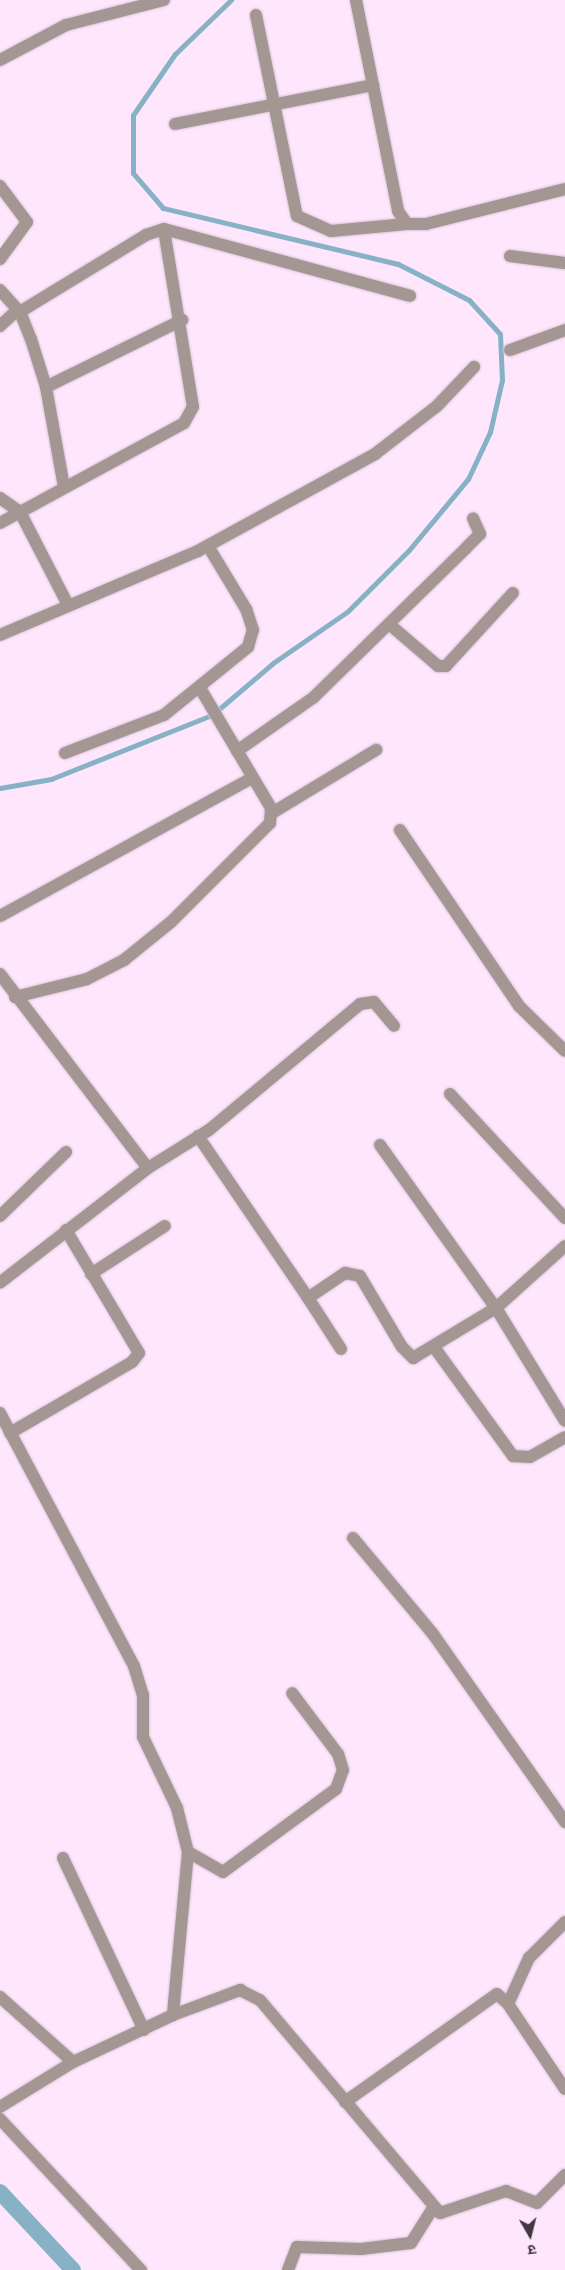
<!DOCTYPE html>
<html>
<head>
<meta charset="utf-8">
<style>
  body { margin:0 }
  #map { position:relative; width:565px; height:2270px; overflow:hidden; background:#fee6fd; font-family:"PT Sans Narrow","Noto Sans Devanagari",sans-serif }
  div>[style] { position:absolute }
  .stream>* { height:5px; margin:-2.5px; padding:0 2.5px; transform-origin:2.5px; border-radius:2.5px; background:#87b1c5 }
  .canal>* { height:16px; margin:-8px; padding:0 8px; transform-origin:8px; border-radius:8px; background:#87b1c5 }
  .roads { filter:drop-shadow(0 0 1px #d8c3d7) drop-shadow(0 0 1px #d8c3d7) }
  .minor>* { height:12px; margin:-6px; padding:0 6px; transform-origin:6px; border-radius:6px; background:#a49692 }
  span { translate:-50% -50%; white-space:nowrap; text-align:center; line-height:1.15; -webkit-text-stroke:4px #fee6fd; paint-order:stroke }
  .north { position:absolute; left:505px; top:2210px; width:50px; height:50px; -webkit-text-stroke:4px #fee6fd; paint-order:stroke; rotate:172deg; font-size:14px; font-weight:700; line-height:20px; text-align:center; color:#413841 }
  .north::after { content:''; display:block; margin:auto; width:18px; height:22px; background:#413841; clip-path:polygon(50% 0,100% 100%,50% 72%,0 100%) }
</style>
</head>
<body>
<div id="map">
  <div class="stream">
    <i style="left:0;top:788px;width:52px;rotate:-10deg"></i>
    <i style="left:51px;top:779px;width:173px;rotate:-21.7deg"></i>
    <i style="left:212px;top:715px;width:80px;rotate:-40.4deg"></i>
    <i style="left:273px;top:663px;width:91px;rotate:-34.7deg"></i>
    <i style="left:348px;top:611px;width:86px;rotate:-45deg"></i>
    <i style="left:409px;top:550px;width:92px;rotate:-50.3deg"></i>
    <i style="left:468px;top:479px;width:52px;rotate:-64.9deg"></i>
    <i style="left:490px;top:432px;width:53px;rotate:-77deg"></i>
    <i style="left:502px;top:380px;width:46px;rotate:-92.5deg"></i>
    <i style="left:500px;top:334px;width:46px;rotate:-132.4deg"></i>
    <i style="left:469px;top:300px;width:80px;rotate:-153.1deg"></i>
    <i style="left:398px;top:264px;width:242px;rotate:-166.6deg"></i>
    <i style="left:163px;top:208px;width:46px;rotate:-130.6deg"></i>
    <i style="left:133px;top:173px;width:58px;rotate:-90deg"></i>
    <i style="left:133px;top:115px;width:74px;rotate:-55.5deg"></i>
    <i style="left:175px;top:54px;width:78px;rotate:-44deg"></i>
  </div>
  <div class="canal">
    <i style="left:0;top:2192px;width:107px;rotate:46.9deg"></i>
  </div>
  <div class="roads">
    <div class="minor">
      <i style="left:356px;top:0;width:215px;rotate:78.7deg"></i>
      <i style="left:398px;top:211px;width:16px;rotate:55deg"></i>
      <i style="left:407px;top:224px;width:19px"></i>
      <i style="left:426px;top:224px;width:143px;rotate:-14.1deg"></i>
      <i style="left:256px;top:15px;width:205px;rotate:78.5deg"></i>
      <i style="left:297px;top:216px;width:37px;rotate:24deg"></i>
      <i style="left:331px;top:231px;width:76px;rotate:-5.3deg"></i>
      <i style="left:0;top:60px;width:75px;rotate:-27.9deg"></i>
      <i style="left:66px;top:25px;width:101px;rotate:-14.3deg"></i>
      <i style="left:175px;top:124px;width:202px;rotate:-11.1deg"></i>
      <i style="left:0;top:186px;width:45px;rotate:53.1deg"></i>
      <i style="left:27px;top:222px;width:46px;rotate:126.1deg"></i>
      <i style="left:164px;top:229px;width:255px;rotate:15.2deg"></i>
      <i style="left:510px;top:256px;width:55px;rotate:7.3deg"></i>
      <i style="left:0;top:290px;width:30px;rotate:48deg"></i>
      <i style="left:20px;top:312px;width:29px;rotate:68deg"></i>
      <i style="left:31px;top:339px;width:50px;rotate:72.6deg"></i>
      <i style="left:46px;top:387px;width:102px;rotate:79.8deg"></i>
      <i style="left:0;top:326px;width:23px;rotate:-43deg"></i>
      <i style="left:510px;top:350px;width:59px;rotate:-20deg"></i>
      <i style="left:46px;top:387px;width:152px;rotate:-26.2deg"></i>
      <i style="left:0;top:498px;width:24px;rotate:35deg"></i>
      <i style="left:20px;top:512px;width:105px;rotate:62.7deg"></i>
      <i style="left:0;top:523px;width:209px;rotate:-28.5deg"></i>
      <i style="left:184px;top:423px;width:18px;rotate:-61deg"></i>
      <i style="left:193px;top:407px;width:180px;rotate:-99.3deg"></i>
      <i style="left:164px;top:229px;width:19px;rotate:162deg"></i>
      <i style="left:146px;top:235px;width:148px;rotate:148.6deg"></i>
      <i style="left:389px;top:624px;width:65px;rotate:40.6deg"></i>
      <i style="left:438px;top:666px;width:8px"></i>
      <i style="left:446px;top:666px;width:99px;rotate:-47.5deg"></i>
      <i style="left:0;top:635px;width:215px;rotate:-23deg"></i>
      <i style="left:198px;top:551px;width:202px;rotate:-28.7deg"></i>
      <i style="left:375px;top:454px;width:78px;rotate:-37.7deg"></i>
      <i style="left:437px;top:406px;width:54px;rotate:-46.5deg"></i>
      <i style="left:237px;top:751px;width:94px;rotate:-35deg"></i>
      <i style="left:314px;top:697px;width:213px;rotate:-44.4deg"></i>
      <i style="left:466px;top:548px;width:20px;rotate:-45deg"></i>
      <i style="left:480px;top:534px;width:17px;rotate:-114deg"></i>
      <i style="left:65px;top:753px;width:106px;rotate:-21deg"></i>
      <i style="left:164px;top:715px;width:108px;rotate:-39deg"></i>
      <i style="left:248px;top:647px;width:18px;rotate:-74deg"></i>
      <i style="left:253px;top:630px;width:22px;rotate:-108deg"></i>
      <i style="left:246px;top:609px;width:74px;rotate:-121.1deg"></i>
      <i style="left:272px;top:813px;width:122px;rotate:-31.2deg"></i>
      <i style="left:400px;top:830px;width:212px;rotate:55.9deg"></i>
      <i style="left:519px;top:1006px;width:64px;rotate:44.4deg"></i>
      <i style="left:0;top:916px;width:287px;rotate:-28.7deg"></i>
      <i style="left:0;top:974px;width:244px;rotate:52.7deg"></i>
      <i style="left:148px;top:1168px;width:187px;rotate:142.2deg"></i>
      <i style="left:15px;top:997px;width:74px;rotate:-14deg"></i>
      <i style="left:87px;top:979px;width:42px;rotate:-27.2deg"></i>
      <i style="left:124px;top:960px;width:60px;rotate:-39deg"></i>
      <i style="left:171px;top:922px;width:140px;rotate:-45deg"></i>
      <i style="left:270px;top:823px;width:15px;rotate:-86deg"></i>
      <i style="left:271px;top:808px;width:139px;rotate:-120.6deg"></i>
      <i style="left:450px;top:1094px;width:169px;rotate:47.2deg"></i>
      <i style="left:198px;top:1136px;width:196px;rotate:55.8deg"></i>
      <i style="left:380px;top:1145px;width:200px;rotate:54.6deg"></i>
      <i style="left:496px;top:1308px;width:132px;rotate:58.6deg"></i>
      <i style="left:148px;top:1168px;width:72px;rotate:-31.9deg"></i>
      <i style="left:209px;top:1130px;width:197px;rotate:-39.8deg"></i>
      <i style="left:360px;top:1004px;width:14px;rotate:-8deg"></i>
      <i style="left:374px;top:1002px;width:31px;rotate:50deg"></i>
      <i style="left:0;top:1216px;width:92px;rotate:-44.1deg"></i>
      <i style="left:91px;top:1274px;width:88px;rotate:-33deg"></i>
      <i style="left:434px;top:1347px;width:135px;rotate:54.1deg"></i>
      <i style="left:513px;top:1456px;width:17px;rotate:3deg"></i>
      <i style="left:530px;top:1457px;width:40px;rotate:-29.7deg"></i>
      <i style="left:341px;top:1349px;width:61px;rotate:-122.9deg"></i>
      <i style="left:308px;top:1298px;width:45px;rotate:-34deg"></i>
      <i style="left:345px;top:1273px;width:15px;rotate:11deg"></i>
      <i style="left:360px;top:1276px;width:82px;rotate:59.4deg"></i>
      <i style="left:402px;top:1347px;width:16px;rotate:45deg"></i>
      <i style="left:413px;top:1358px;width:97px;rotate:-31.1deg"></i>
      <i style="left:496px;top:1308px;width:93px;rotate:-41.9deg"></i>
      <i style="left:0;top:1413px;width:286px;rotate:62.1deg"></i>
      <i style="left:134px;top:1666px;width:30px;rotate:73deg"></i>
      <i style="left:143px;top:1695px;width:42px;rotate:90deg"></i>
      <i style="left:143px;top:1737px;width:79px;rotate:64.4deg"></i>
      <i style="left:177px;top:1808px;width:45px;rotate:76deg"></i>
      <i style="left:188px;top:1852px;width:164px;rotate:95.3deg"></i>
      <i style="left:173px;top:2015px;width:110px;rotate:154.8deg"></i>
      <i style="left:73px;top:2062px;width:98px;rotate:-138.3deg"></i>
      <i style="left:10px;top:1433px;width:141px;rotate:-30.2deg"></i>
      <i style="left:132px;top:1362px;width:11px;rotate:-52deg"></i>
      <i style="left:139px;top:1353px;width:143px;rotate:-120.7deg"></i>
      <i style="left:353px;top:1538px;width:125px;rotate:50.2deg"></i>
      <i style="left:433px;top:1634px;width:230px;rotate:54.9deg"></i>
      <i style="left:188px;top:1852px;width:40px;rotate:29.7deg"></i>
      <i style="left:223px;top:1872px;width:140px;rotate:-36.3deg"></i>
      <i style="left:336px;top:1789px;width:20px;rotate:-70deg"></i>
      <i style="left:343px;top:1770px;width:17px;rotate:-107deg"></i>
      <i style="left:338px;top:1754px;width:76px;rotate:-127deg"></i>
      <i style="left:63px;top:1858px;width:190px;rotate:64.8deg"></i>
      <i style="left:508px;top:2004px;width:51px;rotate:-65.5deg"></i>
      <i style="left:529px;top:1958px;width:51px;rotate:-45deg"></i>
      <i style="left:173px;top:2015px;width:72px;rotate:-20.5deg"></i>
      <i style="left:240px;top:1990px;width:22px;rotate:27deg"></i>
      <i style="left:260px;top:2000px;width:279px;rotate:49.8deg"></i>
      <i style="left:440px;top:2213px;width:70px;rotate:-18.4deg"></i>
      <i style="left:506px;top:2191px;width:33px;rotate:21deg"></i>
      <i style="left:537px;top:2203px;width:40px;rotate:-45deg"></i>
      <i style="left:345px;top:2102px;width:186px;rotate:-35.4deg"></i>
      <i style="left:497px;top:1994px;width:15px;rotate:42deg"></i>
      <i style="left:508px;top:2004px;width:102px;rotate:56.2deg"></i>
      <i style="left:0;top:2107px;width:86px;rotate:-31.7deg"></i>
      <i style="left:0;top:2119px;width:207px;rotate:47deg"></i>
      <i style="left:288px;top:2270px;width:25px;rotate:-69deg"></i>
      <i style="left:297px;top:2247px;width:64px;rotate:1.8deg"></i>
      <i style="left:361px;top:2249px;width:50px;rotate:-6.8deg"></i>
      <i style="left:411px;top:2243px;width:41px;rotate:-57.8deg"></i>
    </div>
  </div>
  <div class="north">उ</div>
</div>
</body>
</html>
